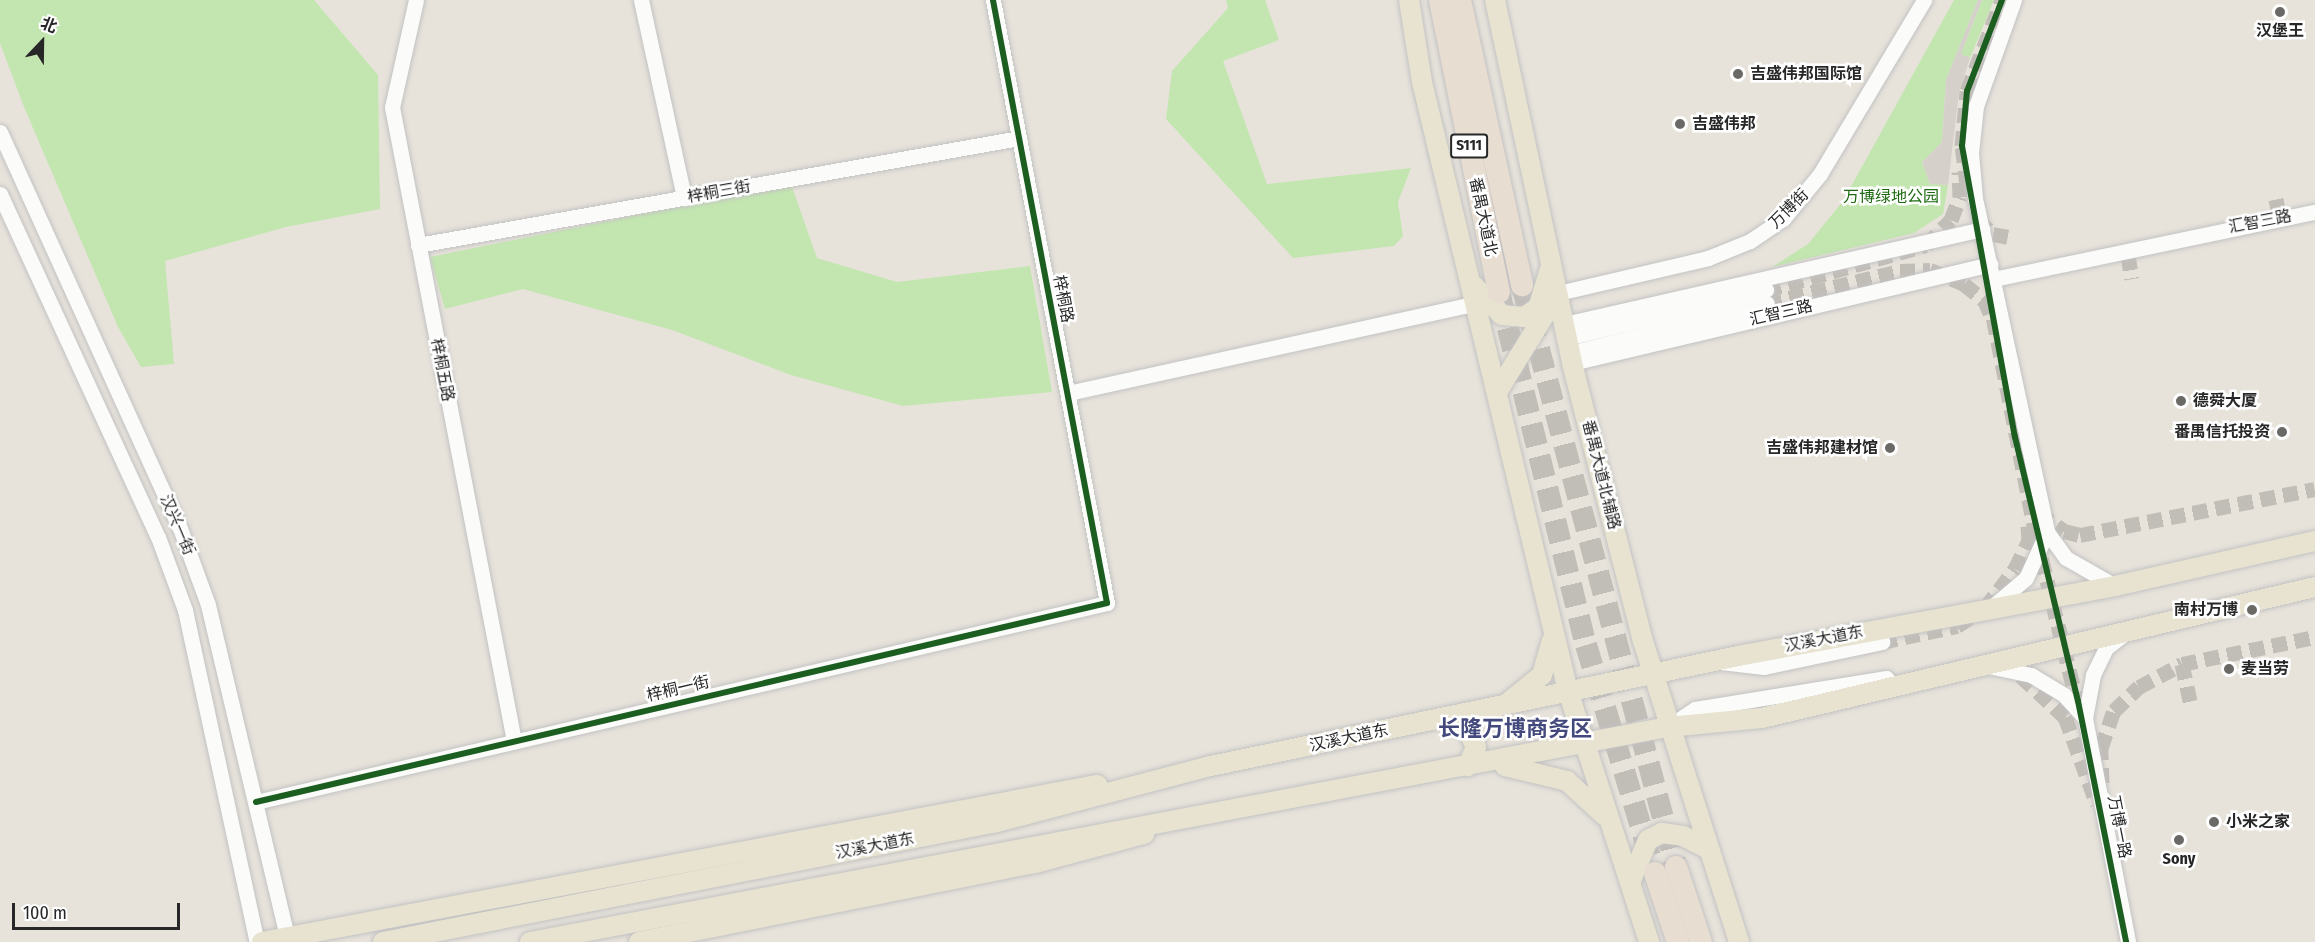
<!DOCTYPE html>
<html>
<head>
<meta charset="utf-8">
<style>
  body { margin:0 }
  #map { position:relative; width:2315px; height:942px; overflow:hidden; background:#e7e3db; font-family:"Fira Sans Condensed","Noto Sans SC",sans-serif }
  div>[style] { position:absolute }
  .green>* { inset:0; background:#c3e6b0 }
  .plaza>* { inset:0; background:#d5d1ca }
  .minor-tunnel>* { height:15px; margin-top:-7.5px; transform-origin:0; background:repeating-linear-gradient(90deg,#c1bdb7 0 15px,transparent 0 23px) }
  .highway-tunnel>* { height:22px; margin-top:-11px; transform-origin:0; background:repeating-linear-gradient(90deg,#c1bdb7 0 22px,transparent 0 33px) }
  .roads { filter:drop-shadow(0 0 2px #c3c2c3) drop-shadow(0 0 2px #c3c2c3) }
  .minor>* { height:15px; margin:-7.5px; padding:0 7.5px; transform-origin:7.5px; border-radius:7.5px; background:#fbfbfa }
  .major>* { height:20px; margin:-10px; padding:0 10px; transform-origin:10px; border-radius:10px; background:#e7e3d0 }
  .highway>* { height:22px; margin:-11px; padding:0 11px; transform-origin:11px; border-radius:11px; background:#e8ddd1 }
  .cycleway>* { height:6px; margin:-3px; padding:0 3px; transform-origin:3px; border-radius:3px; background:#1b5e20 }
  .dots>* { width:16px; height:16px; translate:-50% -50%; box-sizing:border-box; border:3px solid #fff; border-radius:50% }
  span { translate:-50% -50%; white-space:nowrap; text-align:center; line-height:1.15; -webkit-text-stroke:5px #fff; paint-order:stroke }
  .shield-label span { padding:2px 4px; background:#fff; border:2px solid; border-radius:4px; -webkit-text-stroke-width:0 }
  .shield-label { font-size:15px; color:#272727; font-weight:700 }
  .poi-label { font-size:16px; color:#272727; font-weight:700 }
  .left { translate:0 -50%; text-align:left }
  .right { translate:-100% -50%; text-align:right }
  .street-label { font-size:16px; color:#272727 }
  .park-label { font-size:16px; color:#1d6a11 }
  .district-label { font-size:22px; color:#43497c; font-weight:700 }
  .north { position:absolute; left:12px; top:12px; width:60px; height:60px; -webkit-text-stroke:4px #fff; paint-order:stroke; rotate:22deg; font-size:16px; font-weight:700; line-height:24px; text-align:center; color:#272727 }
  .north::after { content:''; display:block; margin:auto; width:21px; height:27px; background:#272727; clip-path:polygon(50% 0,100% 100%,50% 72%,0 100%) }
  .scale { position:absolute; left:12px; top:903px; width:168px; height:27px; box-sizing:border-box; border:3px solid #272727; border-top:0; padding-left:8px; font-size:18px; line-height:21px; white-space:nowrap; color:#272727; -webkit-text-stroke:4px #fff; paint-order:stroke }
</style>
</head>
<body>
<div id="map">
  <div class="green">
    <i style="clip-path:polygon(0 0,314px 0,378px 75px,380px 209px,286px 227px,165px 261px,174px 364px,141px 367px,118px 327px,24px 107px,0 43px)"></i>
    <i style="clip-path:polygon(1226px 0,1265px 0,1279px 40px,1223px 61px,1267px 184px,1411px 168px,1398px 202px,1403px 236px,1394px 246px,1293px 258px,1166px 119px,1172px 71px,1228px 8px)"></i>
    <i style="clip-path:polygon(1954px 0,1978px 0,1946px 80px,1942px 142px,1922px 162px,1930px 184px,1948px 185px,1943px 214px,1914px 233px,1772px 267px,1808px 244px,1843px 201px)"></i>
    <i style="clip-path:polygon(1982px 0,1994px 0,1970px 58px,1961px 54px)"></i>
    <i style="clip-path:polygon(791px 184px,817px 258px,897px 282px,1030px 266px,1052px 392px,903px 406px,791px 375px,672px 330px,523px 289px,445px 309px,430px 257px)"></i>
  </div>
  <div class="plaza">
    <i style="clip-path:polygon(1978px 0,1982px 0,1961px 54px,1970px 58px,1959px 92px,1948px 185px,1930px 184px,1922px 162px,1942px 142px,1946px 80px)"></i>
  </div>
  <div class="minor-tunnel">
    <i style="left:1967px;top:185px;width:39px;rotate:-97deg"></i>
    <i style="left:1962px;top:146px;width:55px;rotate:-84.8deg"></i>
    <i style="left:1967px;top:91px;width:97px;rotate:-69deg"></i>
    <i style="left:2276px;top:199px;width:26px;rotate:79deg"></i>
    <i style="left:1977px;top:219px;width:22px;rotate:43deg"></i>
    <i style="left:1993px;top:234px;width:15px;rotate:11deg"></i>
    <i style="left:2128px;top:255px;width:24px;rotate:81deg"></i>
    <i style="left:1766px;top:290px;width:166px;rotate:-15.7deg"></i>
    <i style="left:1926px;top:245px;width:35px;rotate:-45deg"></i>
    <i style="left:1951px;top:220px;width:25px;rotate:-69deg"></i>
    <i style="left:1960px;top:197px;width:25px;rotate:-92deg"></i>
    <i style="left:1989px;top:296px;width:245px;rotate:78.9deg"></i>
    <i style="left:2036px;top:536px;width:187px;rotate:76.1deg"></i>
    <i style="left:1767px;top:303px;width:137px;rotate:-13.5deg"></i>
    <i style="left:1900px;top:271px;width:30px;rotate:-2deg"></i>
    <i style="left:1930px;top:270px;width:37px;rotate:22deg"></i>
    <i style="left:1964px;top:284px;width:27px;rotate:39deg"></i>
    <i style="left:1985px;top:301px;width:13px;rotate:67deg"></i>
    <i style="left:2038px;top:512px;width:32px;rotate:36deg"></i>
    <i style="left:2064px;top:531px;width:16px;rotate:14deg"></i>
    <i style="left:2080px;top:535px;width:239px;rotate:-11.1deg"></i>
    <i style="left:1882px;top:642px;width:77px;rotate:-12deg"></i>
    <i style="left:1957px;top:626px;width:33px;rotate:-33deg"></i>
    <i style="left:1985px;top:608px;width:49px;rotate:-52.4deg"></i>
    <i style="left:2015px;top:569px;width:32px;rotate:-64deg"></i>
    <i style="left:2029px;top:540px;width:14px;rotate:-94deg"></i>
    <i style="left:2182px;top:664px;width:42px;rotate:77.6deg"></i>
    <i style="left:2021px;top:676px;width:60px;rotate:43deg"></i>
    <i style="left:2065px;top:717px;width:93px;rotate:69.8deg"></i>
    <i style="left:2102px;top:783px;width:35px;rotate:-92deg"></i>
    <i style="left:2101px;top:748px;width:39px;rotate:-71deg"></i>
    <i style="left:2114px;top:711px;width:35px;rotate:-44deg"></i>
    <i style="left:2139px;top:687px;width:49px;rotate:-28.1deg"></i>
    <i style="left:2182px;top:664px;width:136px;rotate:-11.5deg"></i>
  </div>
  <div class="highway-tunnel">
    <i style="left:1522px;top:285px;width:602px;rotate:75.18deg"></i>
    <i style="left:1500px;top:296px;width:359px;rotate:76.2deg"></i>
    <i style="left:1586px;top:645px;width:238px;rotate:73.2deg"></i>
  </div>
  <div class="roads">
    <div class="minor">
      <i style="left:416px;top:0;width:110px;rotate:102.6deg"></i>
      <i style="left:392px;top:107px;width:646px;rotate:79.11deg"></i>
      <i style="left:641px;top:0;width:203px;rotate:77.7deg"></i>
      <i style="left:2014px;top:0;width:113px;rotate:109.7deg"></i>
      <i style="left:1976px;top:106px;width:47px;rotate:96.1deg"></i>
      <i style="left:1971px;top:153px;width:45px;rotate:84.9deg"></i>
      <i style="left:1975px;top:198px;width:342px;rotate:77.8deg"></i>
      <i style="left:2047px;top:532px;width:32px;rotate:54deg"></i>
      <i style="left:2066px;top:558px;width:56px;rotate:29.7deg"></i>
      <i style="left:0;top:132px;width:435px;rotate:65.6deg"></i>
      <i style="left:180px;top:528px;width:82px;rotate:70deg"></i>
      <i style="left:208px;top:605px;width:346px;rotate:76.6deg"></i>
      <i style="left:0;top:194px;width:378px;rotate:65.3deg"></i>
      <i style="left:158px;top:537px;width:78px;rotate:69.7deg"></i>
      <i style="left:185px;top:610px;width:340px;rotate:77.8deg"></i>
      <i style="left:418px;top:245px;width:610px;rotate:-10.09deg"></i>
      <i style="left:1993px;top:279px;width:329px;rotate:-11.8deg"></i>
      <i style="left:1558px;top:293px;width:154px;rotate:-13.1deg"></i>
      <i style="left:1708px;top:258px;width:45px;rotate:-22deg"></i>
      <i style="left:1750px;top:241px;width:40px;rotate:-34deg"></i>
      <i style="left:1783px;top:219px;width:58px;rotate:-50.6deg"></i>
      <i style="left:1820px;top:174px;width:203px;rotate:-59.1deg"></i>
      <i style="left:1564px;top:324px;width:429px;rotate:-12.8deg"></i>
      <i style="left:1567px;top:338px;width:205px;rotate:-13.6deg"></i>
      <i style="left:1570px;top:353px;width:203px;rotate:-14.2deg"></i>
      <i style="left:1572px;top:363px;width:430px;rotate:-13.3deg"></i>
      <i style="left:1068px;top:393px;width:418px;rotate:-12.4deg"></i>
      <i style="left:1993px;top:606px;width:43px;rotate:-40.3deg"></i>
      <i style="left:2026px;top:578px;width:51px;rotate:-65.5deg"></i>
      <i style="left:2125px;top:633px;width:24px;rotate:142deg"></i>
      <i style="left:2106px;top:648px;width:30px;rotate:116deg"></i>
      <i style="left:2093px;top:675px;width:44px;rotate:100.5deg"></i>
      <i style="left:2085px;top:718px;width:228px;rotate:79.1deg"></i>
      <i style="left:1721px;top:662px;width:43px;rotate:6.6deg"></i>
      <i style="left:1764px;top:667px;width:121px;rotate:-12deg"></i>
      <i style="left:1988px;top:666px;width:44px;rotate:11.8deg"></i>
      <i style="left:2031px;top:675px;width:39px;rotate:31deg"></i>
      <i style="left:2064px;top:695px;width:31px;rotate:48deg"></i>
      <i style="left:1668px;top:727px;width:32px;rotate:-34deg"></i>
      <i style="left:1695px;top:709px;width:194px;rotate:-9.2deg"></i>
      <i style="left:256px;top:802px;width:874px;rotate:-13.16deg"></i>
      <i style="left:1107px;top:603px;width:614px;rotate:-100.71deg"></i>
    </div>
    <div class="major">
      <i style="left:1409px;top:0;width:83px;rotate:81deg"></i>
      <i style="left:1422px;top:82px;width:626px;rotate:76.52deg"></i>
      <i style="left:1568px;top:691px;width:264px;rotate:72.1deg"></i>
      <i style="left:1495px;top:0;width:371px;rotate:78deg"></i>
      <i style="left:1572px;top:363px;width:287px;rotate:75.7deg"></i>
      <i style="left:1643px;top:641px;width:316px;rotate:72.3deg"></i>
      <i style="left:1474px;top:286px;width:40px;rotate:46deg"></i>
      <i style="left:1502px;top:315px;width:22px;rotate:5deg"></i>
      <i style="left:1524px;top:317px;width:17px;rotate:-33deg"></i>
      <i style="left:1538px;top:308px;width:41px;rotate:-72.9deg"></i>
      <i style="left:1499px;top:389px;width:101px;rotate:-58.4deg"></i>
      <i style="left:1510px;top:701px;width:41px;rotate:-39.1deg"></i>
      <i style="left:1542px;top:675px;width:35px;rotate:-74deg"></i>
      <i style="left:1451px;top:717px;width:18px;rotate:34deg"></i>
      <i style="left:1466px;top:727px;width:22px;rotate:63deg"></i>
      <i style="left:1476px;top:747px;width:21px;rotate:113deg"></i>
      <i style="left:1505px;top:766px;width:64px;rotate:13.6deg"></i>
      <i style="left:1567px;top:781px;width:50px;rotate:42.6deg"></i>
      <i style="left:1631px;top:880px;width:43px;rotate:-67deg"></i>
      <i style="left:1648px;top:840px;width:16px;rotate:-27deg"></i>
      <i style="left:1662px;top:833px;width:21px;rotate:8deg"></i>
      <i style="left:1683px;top:836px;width:27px;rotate:27deg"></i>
      <i style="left:262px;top:942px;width:850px;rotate:-10.65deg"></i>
      <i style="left:383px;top:942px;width:626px;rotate:-11.06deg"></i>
      <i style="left:997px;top:822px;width:216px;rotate:-14.7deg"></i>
      <i style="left:1206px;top:767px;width:549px;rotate:-11.78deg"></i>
      <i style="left:1743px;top:655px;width:378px;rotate:-10.5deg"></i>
      <i style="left:2115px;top:586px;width:205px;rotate:-12.7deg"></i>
      <i style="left:530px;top:942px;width:1158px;rotate:-10.7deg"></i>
      <i style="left:1668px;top:727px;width:94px;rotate:-5.5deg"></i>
      <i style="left:1762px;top:718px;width:568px;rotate:-13.33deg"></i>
      <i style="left:639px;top:942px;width:404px;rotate:-11.3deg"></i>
      <i style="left:1035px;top:863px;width:113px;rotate:-14.9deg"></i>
    </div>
    <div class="highway">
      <i style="left:1440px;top:0;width:298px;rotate:78.6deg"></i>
      <i style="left:1460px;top:0;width:292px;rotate:77.7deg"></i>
      <i style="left:1676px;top:867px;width:79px;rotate:71.6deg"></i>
      <i style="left:1655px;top:873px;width:73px;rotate:71.6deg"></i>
    </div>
  </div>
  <div class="cycleway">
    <i style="left:2002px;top:0;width:97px;rotate:111deg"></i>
    <i style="left:1967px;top:91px;width:55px;rotate:95.2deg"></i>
    <i style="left:1962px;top:146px;width:296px;rotate:79.7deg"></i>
    <i style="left:2015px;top:437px;width:271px;rotate:76.6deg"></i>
    <i style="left:2078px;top:701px;width:246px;rotate:78.7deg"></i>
    <i style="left:256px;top:802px;width:874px;rotate:-13.16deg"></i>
    <i style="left:1107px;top:603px;width:614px;rotate:-100.71deg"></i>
  </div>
  <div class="dots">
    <i style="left:2280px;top:12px;background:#6a6966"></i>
    <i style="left:1738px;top:74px;background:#6a6966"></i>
    <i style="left:1680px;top:124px;background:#6a6966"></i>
    <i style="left:2181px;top:401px;background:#6a6966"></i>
    <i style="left:2282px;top:432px;background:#6a6966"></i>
    <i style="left:1890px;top:448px;background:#6a6966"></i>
    <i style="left:2252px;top:610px;background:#6a6966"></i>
    <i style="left:2229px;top:669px;background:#6a6966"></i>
    <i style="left:2214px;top:822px;background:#6a6966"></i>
    <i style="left:2179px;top:840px;background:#6a6966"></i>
  </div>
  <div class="shield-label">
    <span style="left:1469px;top:146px">S111</span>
  </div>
  <div class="poi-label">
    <span style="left:2280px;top:31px">汉堡王</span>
    <span class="left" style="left:1750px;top:74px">吉盛伟邦国际馆</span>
    <span class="left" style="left:1692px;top:124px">吉盛伟邦</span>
    <span class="left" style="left:2193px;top:401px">德舜大厦</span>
    <span class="right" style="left:2270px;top:432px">番禺信托投资</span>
    <span class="right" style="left:1878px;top:448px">吉盛伟邦建材馆</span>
    <span class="right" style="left:2238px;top:610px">南村万博</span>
    <span class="left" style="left:2241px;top:669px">麦当劳</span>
    <span class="left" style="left:2226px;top:822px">小米之家</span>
    <span style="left:2179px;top:859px">Sony</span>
  </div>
  <div class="street-label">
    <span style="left:719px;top:192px;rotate:-10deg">梓桐三街</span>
    <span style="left:1789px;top:209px;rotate:-45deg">万博街</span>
    <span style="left:1483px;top:217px;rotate:78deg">番禺大道北</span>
    <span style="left:2260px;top:222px;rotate:-11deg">汇智三路</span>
    <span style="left:1063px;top:299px;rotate:79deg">梓桐路</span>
    <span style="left:1781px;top:313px;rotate:-13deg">汇智三路</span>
    <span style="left:442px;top:370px;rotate:79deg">梓桐五路</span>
    <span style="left:1601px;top:475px;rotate:76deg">番禺大道北辅路</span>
    <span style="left:177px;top:525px;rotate:67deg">汉兴一街</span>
    <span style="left:1824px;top:639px;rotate:-11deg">汉溪大道东</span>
    <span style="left:678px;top:689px;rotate:-13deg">梓桐一街</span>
    <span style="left:1349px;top:738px;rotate:-12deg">汉溪大道东</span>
    <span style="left:2119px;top:827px;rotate:79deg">万博一路</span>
    <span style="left:875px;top:846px;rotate:-11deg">汉溪大道东</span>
  </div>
  <div class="park-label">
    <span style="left:1891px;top:197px">万博绿地公园</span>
  </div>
  <div class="district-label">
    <span style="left:1515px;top:729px">长隆万博商务区</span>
  </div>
  <div class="north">北</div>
  <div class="scale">100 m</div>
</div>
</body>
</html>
